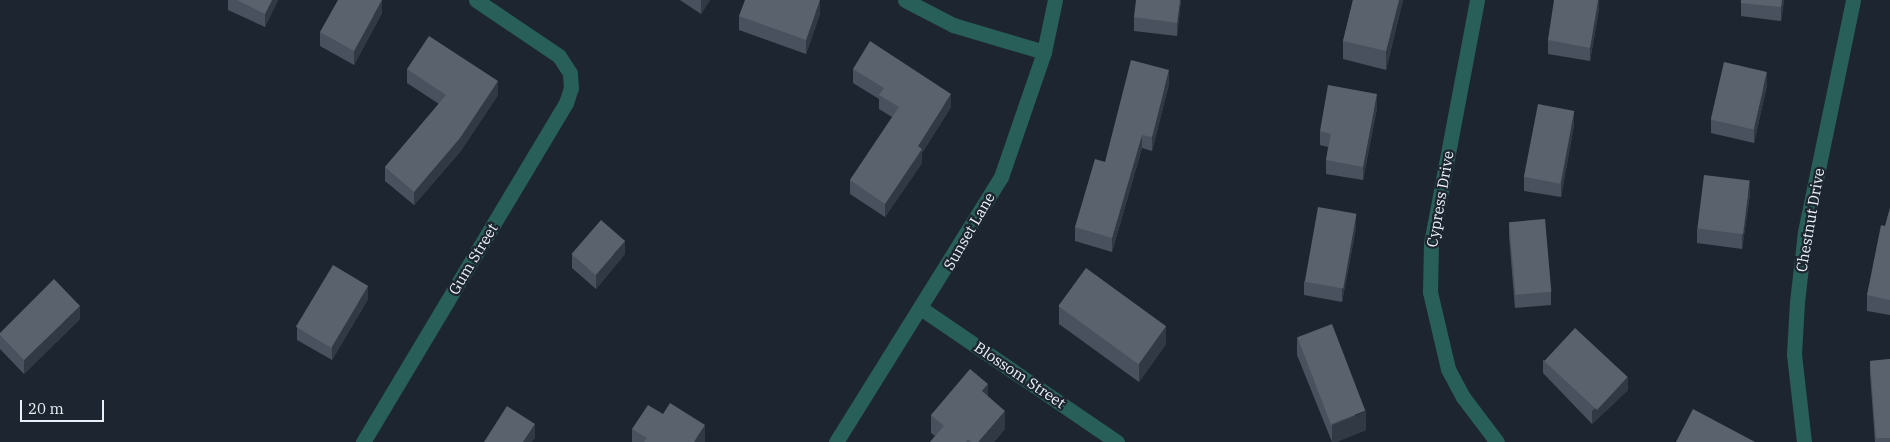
<!DOCTYPE html>
<html>
<head>
<meta charset="utf-8">
<style>
  body { margin:0 }
  #map { position:relative; width:1890px; height:442px; overflow:hidden; background:#1d2630; font-family:"IBM Plex Serif",serif }
  div>[style] { position:absolute }
  .minor>* { height:15px; margin:-7.5px; padding:0 7.5px; transform-origin:7.5px; border-radius:7.5px; background:#295f59 }
  .wall>* { inset:0; background:#48515d }
  .shaded-wall>* { inset:0; background:#303944 }
  .building>* { inset:0; background:#5a626d; transform-origin:0 0 }
  span { translate:-50% -50%; white-space:nowrap; text-align:center; line-height:1.15; -webkit-text-stroke:4.5px #1d2630; paint-order:stroke }
  .street-label { font-size:15px; color:#ebf0f8 }
  .scale { position:absolute; left:20px; top:400px; width:84px; height:22px; box-sizing:border-box; border:2px solid #ebf0f8; border-top:0; padding-left:6px; font-size:15px; line-height:18px; white-space:nowrap; color:#ebf0f8; -webkit-text-stroke:4px #1d2630; paint-order:stroke }
</style>
</head>
<body>
<div id="map">
  <div class="minor">
    <i style="left:905px;top:0;width:54px;rotate:27.5deg"></i>
    <i style="left:953px;top:25px;width:95px;rotate:16.5deg"></i>
    <i style="left:1477px;top:0;width:248px;rotate:100.7deg"></i>
    <i style="left:1431px;top:244px;width:48px;rotate:91.2deg"></i>
    <i style="left:1430px;top:292px;width:79px;rotate:76.8deg"></i>
    <i style="left:1448px;top:369px;width:32px;rotate:62deg"></i>
    <i style="left:1463px;top:397px;width:56px;rotate:52.9deg"></i>
    <i style="left:922px;top:309px;width:236px;rotate:34.3deg"></i>
    <i style="left:363px;top:442px;width:395px;rotate:-59.1deg"></i>
    <i style="left:566px;top:103px;width:16px;rotate:-72deg"></i>
    <i style="left:571px;top:88px;width:15px;rotate:-94deg"></i>
    <i style="left:570px;top:73px;width:20px;rotate:-123deg"></i>
    <i style="left:559px;top:56px;width:100px;rotate:-146deg"></i>
    <i style="left:836px;top:442px;width:312px;rotate:-58.1deg"></i>
    <i style="left:1001px;top:177px;width:132px;rotate:-71deg"></i>
    <i style="left:1044px;top:52px;width:53px;rotate:-78.1deg"></i>
    <i style="left:1804px;top:442px;width:89px;rotate:-96.5deg"></i>
    <i style="left:1794px;top:354px;width:52px;rotate:-86.7deg"></i>
    <i style="left:1797px;top:302px;width:70px;rotate:-83.5deg"></i>
    <i style="left:1805px;top:232px;width:237px;rotate:-78.3deg"></i>
  </div>
  <div class="wall">
    <i style="clip-path:polygon(228px 0,278px 0,265px 27px,228px 10px)"></i>
    <i style="clip-path:polygon(680px 0,710px 0,701px 14px)"></i>
    <i style="clip-path:polygon(1181px 0,1177px 36px,1134px 31px,1134px 17px)"></i>
    <i style="clip-path:polygon(1353px 0,1403px 0,1386px 70px,1343px 59px,1343px 41px)"></i>
    <i style="clip-path:polygon(1599px 0,1599px 9px,1590px 61px,1548px 54px,1548px 40px)"></i>
    <i style="clip-path:polygon(1741px 0,1784px 0,1781px 21px,1741px 16px)"></i>
    <i style="clip-path:polygon(382px 13px,354px 65px,320px 46px,320px 32px)"></i>
    <i style="clip-path:polygon(820px 14px,806px 54px,739px 30px,739px 16px)"></i>
    <i style="clip-path:polygon(407px 69px,498px 95px,460px 152px,414px 205px,385px 181px,385px 167px,439px 104px,407px 83px)"></i>
    <i style="clip-path:polygon(853px 69px,951px 107px,922px 153px,922px 163px,885px 217px,850px 194px,850px 180px,892px 117px,879px 109px,879px 99px,853px 83px)"></i>
    <i style="clip-path:polygon(1169px 84px,1152px 151px,1142px 148px,1112px 252px,1075px 241px,1075px 227px,1105px 162px)"></i>
    <i style="clip-path:polygon(1767px 85px,1754px 143px,1711px 133px,1711px 120px)"></i>
    <i style="clip-path:polygon(1377px 108px,1363px 180px,1326px 174px,1326px 160px,1328px 147px,1320px 145px,1320px 131px)"></i>
    <i style="clip-path:polygon(1574px 125px,1561px 197px,1524px 191px,1524px 177px)"></i>
    <i style="clip-path:polygon(1750px 194px,1742px 249px,1697px 243px,1697px 229px)"></i>
    <i style="clip-path:polygon(1890px 208px,1890px 315px,1867px 311px,1867px 295px)"></i>
    <i style="clip-path:polygon(1509px 222px,1551px 292px,1551px 305px,1515px 308px,1509px 236px)"></i>
    <i style="clip-path:polygon(1356px 228px,1342px 302px,1304px 295px,1304px 282px)"></i>
    <i style="clip-path:polygon(625px 254px,596px 289px,572px 268px,572px 255px)"></i>
    <i style="clip-path:polygon(368px 299px,332px 360px,297px 340px,297px 327px)"></i>
    <i style="clip-path:polygon(1059px 306px,1166px 344px,1139px 382px,1059px 324px)"></i>
    <i style="clip-path:polygon(80px 319px,24px 374px,0 349px,0 333px)"></i>
    <i style="clip-path:polygon(1297px 337px,1366px 430px,1336px 442px,1332px 442px,1297px 355px)"></i>
    <i style="clip-path:polygon(1890px 359px,1890px 442px,1875px 442px,1870px 374px,1870px 361px)"></i>
    <i style="clip-path:polygon(1543px 360px,1628px 390px,1592px 424px,1543px 373px)"></i>
    <i style="clip-path:polygon(988px 396px,1005px 429px,994px 442px,930px 442px,935px 436px,931px 433px,931px 415px)"></i>
    <i style="clip-path:polygon(632px 429px,705px 442px,632px 442px)"></i>
  </div>
  <div class="shaded-wall">
    <i style="clip-path:polygon(272px 0,278px 0,265px 27px,265px 14px)"></i>
    <i style="clip-path:polygon(382px 0,382px 13px,354px 65px,354px 51px)"></i>
    <i style="clip-path:polygon(701px 0,710px 0,701px 14px)"></i>
    <i style="clip-path:polygon(820px 0,820px 14px,806px 54px,806px 40px)"></i>
    <i style="clip-path:polygon(1180px 0,1181px 0,1177px 36px,1177px 23px)"></i>
    <i style="clip-path:polygon(1399px 0,1403px 0,1386px 70px,1386px 51px)"></i>
    <i style="clip-path:polygon(1598px 0,1599px 0,1599px 9px,1590px 61px,1590px 48px)"></i>
    <i style="clip-path:polygon(1782px 0,1784px 0,1781px 21px,1781px 7px)"></i>
    <i style="clip-path:polygon(1169px 70px,1169px 84px,1152px 151px,1152px 137px)"></i>
    <i style="clip-path:polygon(1767px 72px,1767px 85px,1754px 143px,1754px 129px)"></i>
    <i style="clip-path:polygon(498px 81px,498px 95px,460px 152px,414px 205px,414px 192px)"></i>
    <i style="clip-path:polygon(951px 94px,951px 107px,922px 153px,922px 163px,885px 217px,885px 204px,918px 146px)"></i>
    <i style="clip-path:polygon(1377px 94px,1377px 108px,1363px 180px,1363px 167px)"></i>
    <i style="clip-path:polygon(1574px 111px,1574px 125px,1561px 197px,1561px 184px)"></i>
    <i style="clip-path:polygon(1142px 135px,1142px 148px,1112px 252px,1112px 238px)"></i>
    <i style="clip-path:polygon(1750px 181px,1750px 194px,1742px 249px,1742px 236px)"></i>
    <i style="clip-path:polygon(1356px 214px,1356px 228px,1342px 302px,1342px 288px)"></i>
    <i style="clip-path:polygon(625px 241px,625px 254px,596px 289px,596px 275px)"></i>
    <i style="clip-path:polygon(368px 286px,368px 299px,332px 360px,332px 347px)"></i>
    <i style="clip-path:polygon(80px 306px,80px 319px,24px 374px,24px 360px)"></i>
    <i style="clip-path:polygon(1166px 326px,1166px 344px,1139px 382px,1139px 364px)"></i>
    <i style="clip-path:polygon(1628px 377px,1628px 390px,1592px 424px,1592px 411px)"></i>
    <i style="clip-path:polygon(988px 384px,988px 402px,982px 391px)"></i>
    <i style="clip-path:polygon(1005px 411px,1005px 429px,994px 442px,978px 442px)"></i>
    <i style="clip-path:polygon(1366px 411px,1366px 430px,1336px 442px,1332px 442px,1332px 425px)"></i>
    <i style="clip-path:polygon(535px 424px,535px 438px,532px 442px,523px 442px)"></i>
    <i style="clip-path:polygon(705px 425px,705px 442px,694px 442px)"></i>
  </div>
  <div class="building">
    <i style="clip-path:polygon(237px 0,272px 0,265px 14px)"></i>
    <i style="clip-path:polygon(338px 0,382px 0,354px 51px,320px 32px)"></i>
    <i style="clip-path:polygon(745px 0,820px 0,806px 40px,739px 16px)"></i>
    <i style="clip-path:polygon(1136px 0,1180px 0,1177px 23px,1134px 17px)"></i>
    <i style="clip-path:polygon(1353px 0,1399px 0,1386px 51px,1343px 41px)"></i>
    <i style="clip-path:polygon(1554px 0,1598px 0,1590px 48px,1548px 40px)"></i>
    <i style="clip-path:polygon(1741px 0,1782px 0,1781px 7px,1741px 3px)"></i>
    <i style="clip-path:polygon(429px 36px,498px 81px,460px 138px,414px 192px,385px 167px,446px 95px,407px 69px)"></i>
    <i style="clip-path:polygon(870px 41px,951px 94px,918px 146px,922px 149px,885px 204px,850px 180px,899px 107px,879px 95px,884px 88px,853px 69px)"></i>
    <i style="clip-path:polygon(1131px 60px,1169px 70px,1152px 137px,1142px 135px,1112px 238px,1075px 227px,1095px 159px,1105px 162px)"></i>
    <i style="left:1724px;top:62px;width:44px;height:59px;rotate:13deg"></i>
    <i style="clip-path:polygon(1328px 85px,1377px 94px,1363px 167px,1326px 160px,1331px 134px,1320px 131px)"></i>
    <i style="left:1538px;top:104px;width:37px;height:74px;rotate:11deg"></i>
    <i style="left:1704px;top:175px;width:46px;height:54px;rotate:7deg"></i>
    <i style="left:1318px;top:207px;width:39px;height:76px;rotate:10deg"></i>
    <i style="clip-path:polygon(1890px 208px,1890px 300px,1867px 295px,1881px 225px,1885px 226px)"></i>
    <i style="left:1545px;top:219px;width:73px;height:36px;rotate:85deg"></i>
    <i style="left:601px;top:220px;width:32px;height:45px;rotate:41deg"></i>
    <i style="left:333px;top:265px;width:41px;height:72px;rotate:31deg"></i>
    <i style="left:1086px;top:268px;width:99px;height:47px;rotate:36deg"></i>
    <i style="clip-path:polygon(54px 279px,80px 306px,24px 360px,0 335px,0 333px)"></i>
    <i style="left:1332px;top:324px;width:93px;height:37px;rotate:69deg"></i>
    <i style="left:1575px;top:328px;width:72px;height:45px;rotate:43deg"></i>
    <i style="clip-path:polygon(1890px 359px,1890px 438px,1876px 438px,1870px 361px)"></i>
    <i style="clip-path:polygon(970px 369px,988px 384px,982px 391px,1005px 411px,978px 442px,971px 442px,968px 439px,966px 442px,930px 442px,944px 426px,931px 415px)"></i>
    <i style="clip-path:polygon(670px 403px,705px 425px,694px 442px,644px 442px,647px 438px,632px 429px,648px 405px,663px 414px)"></i>
    <i style="clip-path:polygon(507px 406px,535px 424px,523px 442px,484px 442px)"></i>
    <i style="clip-path:polygon(1693px 409px,1755px 442px,1676px 442px)"></i>
  </div>
  <div class="street-label">
    <span style="left:1440px;top:199px;rotate:-80deg">Cypress Drive</span>
    <span style="left:1810px;top:220px;rotate:-80deg">Chestnut Drive</span>
    <span style="left:969px;top:231px;rotate:-60deg">Sunset Lane</span>
    <span style="left:473px;top:259px;rotate:-59deg">Gum Street</span>
    <span style="left:1020px;top:375px;rotate:34deg">Blossom Street</span>
  </div>
  <div class="scale">20 m</div>
</div>
</body>
</html>
